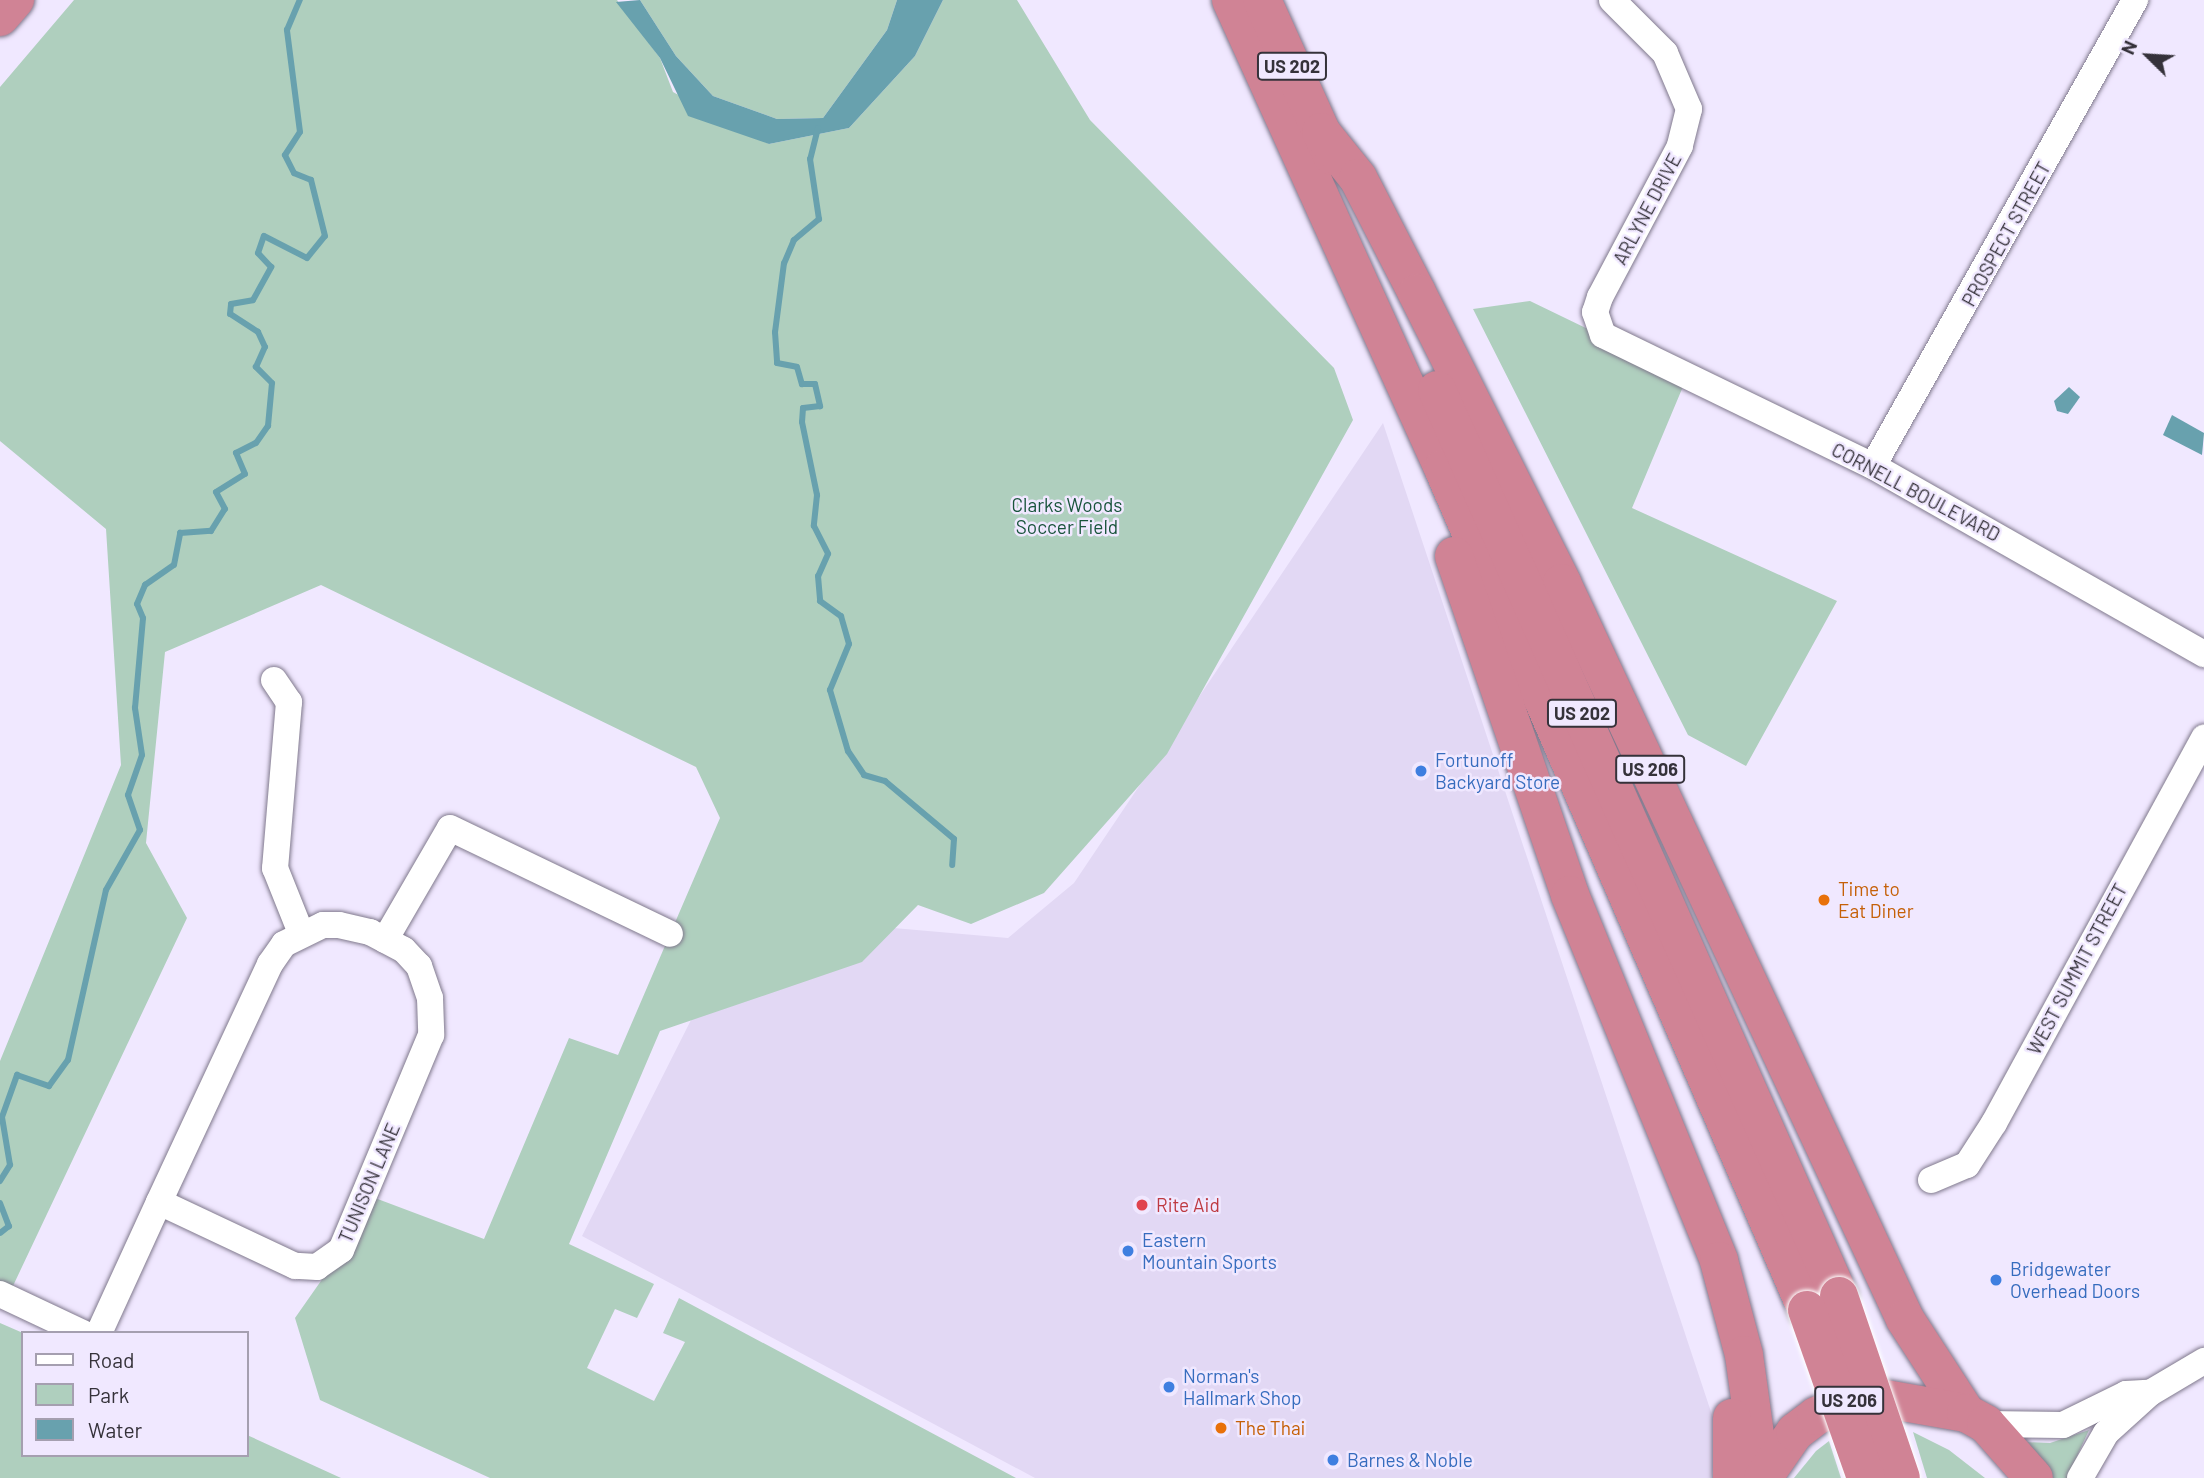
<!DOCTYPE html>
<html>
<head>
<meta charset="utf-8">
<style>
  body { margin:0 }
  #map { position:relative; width:2204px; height:1478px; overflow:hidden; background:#f0e8ff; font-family:Barlow,sans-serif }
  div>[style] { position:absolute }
  .built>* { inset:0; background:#e2d8f4 }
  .green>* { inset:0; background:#afcfbe }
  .water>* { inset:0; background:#68a1ae }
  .stream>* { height:6px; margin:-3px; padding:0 3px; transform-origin:3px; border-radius:3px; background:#68a1ae }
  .roads { filter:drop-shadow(0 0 2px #80798d) drop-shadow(0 0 2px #80798d) }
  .minor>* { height:26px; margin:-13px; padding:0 13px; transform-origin:13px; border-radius:13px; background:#fff }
  .highway>* { height:38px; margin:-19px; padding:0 19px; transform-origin:19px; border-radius:19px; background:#d08395 }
  .bridges { filter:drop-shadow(0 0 2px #fff) drop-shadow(0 0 2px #fff) }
  .highway-bridge>* { height:38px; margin:-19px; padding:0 19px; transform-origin:19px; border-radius:19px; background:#d08395 }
  .dots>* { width:19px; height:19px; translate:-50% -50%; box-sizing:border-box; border:4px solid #f0e8ff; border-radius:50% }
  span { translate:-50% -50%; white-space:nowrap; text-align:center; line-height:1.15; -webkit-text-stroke:5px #f0e8ff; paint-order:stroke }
  .shield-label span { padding:2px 5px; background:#f0e8ff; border:2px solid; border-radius:5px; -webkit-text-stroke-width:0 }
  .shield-label { font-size:18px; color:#35323a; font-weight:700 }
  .street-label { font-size:19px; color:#35323a }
  .park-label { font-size:19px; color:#18543b }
  .shop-label { font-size:19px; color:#366cbe }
  .left { translate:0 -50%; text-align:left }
  .food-label { font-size:19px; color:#c56008 }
  .health-label { font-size:19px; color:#be3a42 }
  .legend { position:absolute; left:21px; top:1331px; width:228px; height:126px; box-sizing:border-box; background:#f0e8ff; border:2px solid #a59fb0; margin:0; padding:9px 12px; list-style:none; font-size:21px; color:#35323a }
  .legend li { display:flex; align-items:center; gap:14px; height:35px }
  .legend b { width:35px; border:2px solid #a59fb0 }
  .north { position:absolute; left:2113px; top:21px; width:70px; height:70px; -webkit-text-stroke:5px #f0e8ff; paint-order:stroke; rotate:294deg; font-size:19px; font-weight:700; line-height:28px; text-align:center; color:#35323a }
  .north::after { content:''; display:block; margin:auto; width:24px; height:32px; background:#35323a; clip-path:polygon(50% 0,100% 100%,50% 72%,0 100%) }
</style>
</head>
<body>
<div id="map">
  <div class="built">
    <i style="clip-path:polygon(1383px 423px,1719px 1436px,1711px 1478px,1035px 1478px,582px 1236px,744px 915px,1008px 938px,1074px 883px)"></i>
  </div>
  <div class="green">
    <i style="clip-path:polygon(74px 0,617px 0,660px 58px,673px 92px,769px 144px,849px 128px,915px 56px,943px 0,1017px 0,1090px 120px,1334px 368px,1353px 420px,1167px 754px,1044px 893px,971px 924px,918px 905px,862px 962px,660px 1031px,569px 1244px,654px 1284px,637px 1318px,615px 1309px,587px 1368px,654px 1401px,685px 1342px,663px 1333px,679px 1298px,1016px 1478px,490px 1478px,320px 1400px,295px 1318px,330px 1268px,367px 1195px,484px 1239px,569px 1038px,618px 1055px,720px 818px,696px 767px,321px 585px,165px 652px,146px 843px,187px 918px,12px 1288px,0 1281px,0 1061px,121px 765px,106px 529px,0 441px,0 87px)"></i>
    <i style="clip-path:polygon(640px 0,897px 0,887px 30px,823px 118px,777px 119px,713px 96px,676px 56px)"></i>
    <i style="clip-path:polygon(1530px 301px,1687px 377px,1632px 508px,1837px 601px,1746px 766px,1688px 735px,1473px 309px)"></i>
    <i style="clip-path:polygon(0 1323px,23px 1333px,23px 1455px,247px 1455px,247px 1435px,341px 1478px,0 1478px)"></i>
    <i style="clip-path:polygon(2089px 1430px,2067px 1478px,2053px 1478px,2022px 1442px,2050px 1443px)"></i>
    <i style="clip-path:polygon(1913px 1432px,1949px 1450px,1985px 1478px,1927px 1478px)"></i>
    <i style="clip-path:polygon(1829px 1441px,1841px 1478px,1794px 1478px,1816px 1451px)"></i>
  </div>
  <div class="water">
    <i style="clip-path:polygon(640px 0,676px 56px,713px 96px,777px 119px,823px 118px,887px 30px,897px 0,943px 0,915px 56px,849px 128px,769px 144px,688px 116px,660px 58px,616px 2px)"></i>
    <i style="clip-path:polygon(2069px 387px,2080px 397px,2068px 414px,2057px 411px,2054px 401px)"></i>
    <i style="clip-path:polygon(2172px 415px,2204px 433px,2202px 455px,2163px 435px)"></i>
  </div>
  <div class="stream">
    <i style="left:818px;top:128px;width:32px;rotate:104deg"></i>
    <i style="left:810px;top:159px;width:61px;rotate:81.5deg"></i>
    <i style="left:819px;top:219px;width:33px;rotate:140deg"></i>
    <i style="left:794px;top:240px;width:25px;rotate:113deg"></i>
    <i style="left:784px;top:263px;width:70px;rotate:97.4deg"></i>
    <i style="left:775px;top:332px;width:31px;rotate:86deg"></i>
    <i style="left:777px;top:363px;width:20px;rotate:11deg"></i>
    <i style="left:797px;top:367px;width:18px;rotate:74deg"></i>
    <i style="left:802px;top:384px;width:13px"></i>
    <i style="left:815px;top:384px;width:23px;rotate:77deg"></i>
    <i style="left:820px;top:406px;width:17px;rotate:173deg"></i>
    <i style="left:803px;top:408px;width:14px;rotate:94deg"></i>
    <i style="left:802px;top:422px;width:75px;rotate:78.4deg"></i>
    <i style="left:817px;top:495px;width:31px;rotate:96deg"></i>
    <i style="left:814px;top:526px;width:31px;rotate:63deg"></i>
    <i style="left:828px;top:554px;width:24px;rotate:114deg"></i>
    <i style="left:818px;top:576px;width:25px;rotate:85deg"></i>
    <i style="left:820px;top:601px;width:26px;rotate:36deg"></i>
    <i style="left:841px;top:616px;width:29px;rotate:74deg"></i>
    <i style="left:849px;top:644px;width:50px;rotate:112.4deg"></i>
    <i style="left:830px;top:690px;width:64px;rotate:73.6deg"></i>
    <i style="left:848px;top:751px;width:29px;rotate:56deg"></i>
    <i style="left:864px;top:775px;width:22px;rotate:16deg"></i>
    <i style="left:885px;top:781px;width:90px;rotate:40deg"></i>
    <i style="left:954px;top:839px;width:26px;rotate:94deg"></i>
    <i style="left:0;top:1181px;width:19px;rotate:-58deg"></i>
    <i style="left:10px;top:1165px;width:49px;rotate:-99.5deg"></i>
    <i style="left:2px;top:1117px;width:45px;rotate:-70.3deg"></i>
    <i style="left:17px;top:1075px;width:34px;rotate:19deg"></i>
    <i style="left:49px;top:1086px;width:32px;rotate:-54deg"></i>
    <i style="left:68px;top:1060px;width:174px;rotate:-77.4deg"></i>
    <i style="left:106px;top:890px;width:69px;rotate:-60.5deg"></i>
    <i style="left:140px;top:830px;width:37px;rotate:-109deg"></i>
    <i style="left:128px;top:795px;width:42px;rotate:-70.7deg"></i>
    <i style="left:142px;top:755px;width:48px;rotate:-98.5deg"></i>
    <i style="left:135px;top:708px;width:90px;rotate:-84.9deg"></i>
    <i style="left:143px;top:618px;width:15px;rotate:-113deg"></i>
    <i style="left:137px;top:604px;width:21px;rotate:-67deg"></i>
    <i style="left:145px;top:585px;width:35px;rotate:-35deg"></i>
    <i style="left:174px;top:565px;width:33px;rotate:-79deg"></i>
    <i style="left:180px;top:533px;width:31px;rotate:-4deg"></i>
    <i style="left:211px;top:531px;width:26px;rotate:-58deg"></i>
    <i style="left:225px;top:509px;width:19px;rotate:-118deg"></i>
    <i style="left:216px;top:492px;width:34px;rotate:-32deg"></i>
    <i style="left:245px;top:474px;width:23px;rotate:-113deg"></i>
    <i style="left:236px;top:453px;width:22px;rotate:-27deg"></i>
    <i style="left:256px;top:443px;width:21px;rotate:-55deg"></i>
    <i style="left:268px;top:426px;width:43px;rotate:-84.7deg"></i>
    <i style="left:272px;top:383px;width:23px;rotate:-135deg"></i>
    <i style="left:256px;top:367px;width:22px;rotate:-66deg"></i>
    <i style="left:265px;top:347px;width:17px;rotate:-115deg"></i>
    <i style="left:258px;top:332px;width:33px;rotate:-147deg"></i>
    <i style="left:230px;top:314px;width:10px;rotate:-84deg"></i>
    <i style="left:231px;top:304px;width:22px;rotate:-10deg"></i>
    <i style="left:253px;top:300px;width:38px;rotate:-61deg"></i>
    <i style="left:271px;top:267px;width:19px;rotate:-133deg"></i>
    <i style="left:258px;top:253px;width:18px;rotate:-71deg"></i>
    <i style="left:264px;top:236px;width:48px;rotate:27.1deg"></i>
    <i style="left:307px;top:258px;width:28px;rotate:-51deg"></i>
    <i style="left:325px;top:236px;width:58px;rotate:-104deg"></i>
    <i style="left:311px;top:180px;width:18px;rotate:-158deg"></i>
    <i style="left:294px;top:173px;width:20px;rotate:-117deg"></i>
    <i style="left:285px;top:155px;width:27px;rotate:-57deg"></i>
    <i style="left:300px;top:132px;width:103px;rotate:-97.3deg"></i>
    <i style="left:287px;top:30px;width:33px;rotate:-67deg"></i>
    <i style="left:0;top:1203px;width:25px;rotate:69deg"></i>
    <i style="left:9px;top:1226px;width:11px;rotate:142deg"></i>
  </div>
  <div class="roads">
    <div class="minor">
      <i style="left:1612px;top:0;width:75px;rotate:45deg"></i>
      <i style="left:1665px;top:53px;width:61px;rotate:66.8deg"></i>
      <i style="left:1689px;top:109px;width:38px;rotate:104deg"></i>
      <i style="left:1680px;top:146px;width:171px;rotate:117.9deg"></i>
      <i style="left:1600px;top:297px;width:16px;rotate:108deg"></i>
      <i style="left:1595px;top:312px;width:24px;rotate:71deg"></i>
      <i style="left:1603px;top:335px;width:300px;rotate:25.9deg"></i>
      <i style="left:1873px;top:466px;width:381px;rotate:29.6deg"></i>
      <i style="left:1873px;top:466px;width:535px;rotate:-60.65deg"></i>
      <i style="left:274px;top:680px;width:27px;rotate:56deg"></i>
      <i style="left:289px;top:702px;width:167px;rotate:94.8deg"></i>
      <i style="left:275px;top:868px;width:70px;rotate:68.2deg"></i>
      <i style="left:385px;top:940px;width:129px;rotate:-59.9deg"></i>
      <i style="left:450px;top:828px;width:244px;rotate:25.7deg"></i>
      <i style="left:1931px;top:1180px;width:39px;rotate:-23deg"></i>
      <i style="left:1967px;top:1165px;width:50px;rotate:-57.3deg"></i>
      <i style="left:1994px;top:1123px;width:439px;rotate:-61.4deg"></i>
      <i style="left:0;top:1294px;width:92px;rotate:25.2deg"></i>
      <i style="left:99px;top:1333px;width:144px;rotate:-65.4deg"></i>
      <i style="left:159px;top:1202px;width:263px;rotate:-65deg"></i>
      <i style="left:270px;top:964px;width:24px;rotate:-55deg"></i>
      <i style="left:284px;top:944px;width:43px;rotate:-26deg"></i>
      <i style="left:323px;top:925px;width:16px"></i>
      <i style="left:339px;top:925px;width:32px;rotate:13deg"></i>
      <i style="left:370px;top:932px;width:38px;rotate:28deg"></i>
      <i style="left:404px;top:950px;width:22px;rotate:47deg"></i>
      <i style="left:419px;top:966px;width:34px;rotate:71deg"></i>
      <i style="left:430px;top:998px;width:37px;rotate:88deg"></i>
      <i style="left:431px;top:1035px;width:233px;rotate:112.7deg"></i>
      <i style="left:341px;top:1250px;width:29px;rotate:145deg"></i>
      <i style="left:317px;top:1267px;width:22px;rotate:-177deg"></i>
      <i style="left:295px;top:1266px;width:150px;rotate:-154.8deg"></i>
      <i style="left:1986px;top:1424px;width:77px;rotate:0.7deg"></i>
      <i style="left:2063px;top:1425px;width:70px;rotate:-26.2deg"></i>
      <i style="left:2126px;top:1394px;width:22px;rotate:-3deg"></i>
      <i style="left:2080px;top:1478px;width:52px;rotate:-60deg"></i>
      <i style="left:2106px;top:1433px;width:59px;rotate:-42.3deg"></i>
      <i style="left:2150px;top:1393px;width:63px;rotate:-30.7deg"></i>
    </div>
    <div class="highway">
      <i style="left:1231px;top:0;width:514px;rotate:65.63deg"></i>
      <i style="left:1443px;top:468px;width:917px;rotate:66.62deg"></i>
      <i style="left:1262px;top:0;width:171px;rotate:65.8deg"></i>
      <i style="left:0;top:17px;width:23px;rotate:-49deg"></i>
      <i style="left:1321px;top:132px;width:59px;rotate:51.2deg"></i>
      <i style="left:1358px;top:178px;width:129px;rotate:62.8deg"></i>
      <i style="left:1417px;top:293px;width:324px;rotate:63.4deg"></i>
      <i style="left:1562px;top:583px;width:812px;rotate:65.01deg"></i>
      <i style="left:1905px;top:1319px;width:112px;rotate:57deg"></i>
      <i style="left:1437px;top:390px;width:991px;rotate:66.07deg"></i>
      <i style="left:1454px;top:556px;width:358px;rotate:71.1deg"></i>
      <i style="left:1570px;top:895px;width:395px;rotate:67.8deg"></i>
      <i style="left:1719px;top:1261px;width:97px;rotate:75.1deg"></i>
      <i style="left:1744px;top:1355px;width:124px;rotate:82.1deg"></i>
      <i style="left:1732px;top:1478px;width:60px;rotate:-90deg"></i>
      <i style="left:1763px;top:1478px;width:56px;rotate:-55.2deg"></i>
      <i style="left:1795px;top:1432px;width:26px;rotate:-37deg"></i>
      <i style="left:1816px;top:1416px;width:44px;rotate:-24.2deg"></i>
      <i style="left:1856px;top:1398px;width:24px"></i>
      <i style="left:1880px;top:1398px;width:87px;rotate:9.9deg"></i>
      <i style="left:1966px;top:1413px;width:23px;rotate:29deg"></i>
      <i style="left:1986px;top:1424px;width:72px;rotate:48.4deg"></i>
    </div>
  </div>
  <div class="bridges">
    <div class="highway-bridge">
      <i style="left:1839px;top:1296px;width:192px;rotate:71.2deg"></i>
      <i style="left:1807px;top:1310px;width:178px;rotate:70.6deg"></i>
    </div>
  </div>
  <div class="dots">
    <i style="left:1421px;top:771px;background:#3f7fe0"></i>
    <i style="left:1824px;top:900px;background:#e8710a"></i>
    <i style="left:1142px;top:1205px;background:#e0444e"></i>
    <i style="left:1128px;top:1251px;background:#3f7fe0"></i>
    <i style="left:1996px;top:1280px;background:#3f7fe0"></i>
    <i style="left:1169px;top:1387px;background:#3f7fe0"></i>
    <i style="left:1221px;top:1428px;background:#e8710a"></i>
    <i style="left:1333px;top:1460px;background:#3f7fe0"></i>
  </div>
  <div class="shield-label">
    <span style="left:1292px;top:66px">US 202</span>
    <span style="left:1582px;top:713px">US 202</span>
    <span style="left:1650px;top:769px">US 206</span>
    <span style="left:1849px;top:1400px">US 206</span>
  </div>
  <div class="street-label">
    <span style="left:1647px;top:209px;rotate:-62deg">ARLYNE DRIVE</span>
    <span style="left:2006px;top:234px;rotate:-61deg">PROSPECT STREET</span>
    <span style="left:1916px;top:492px;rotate:28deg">CORNELL BOULEVARD</span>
    <span style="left:2077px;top:969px;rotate:-62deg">WEST SUMMIT STREET</span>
    <span style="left:369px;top:1183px;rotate:-67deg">TUNISON LANE</span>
  </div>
  <div class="park-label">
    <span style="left:1067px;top:516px">Clarks Woods<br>Soccer Field</span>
  </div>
  <div class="shop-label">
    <span class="left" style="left:1435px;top:771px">Fortunoff<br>Backyard Store</span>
    <span class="left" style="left:1142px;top:1251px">Eastern<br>Mountain Sports</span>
    <span class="left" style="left:2010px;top:1280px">Bridgewater<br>Overhead Doors</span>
    <span class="left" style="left:1183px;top:1387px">Norman's<br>Hallmark Shop</span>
    <span class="left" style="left:1347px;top:1460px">Barnes &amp; Noble</span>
  </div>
  <div class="food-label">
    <span class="left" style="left:1838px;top:900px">Time to<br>Eat Diner</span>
    <span class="left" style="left:1235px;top:1428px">The Thai</span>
  </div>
  <div class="health-label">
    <span class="left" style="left:1156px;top:1205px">Rite Aid</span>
  </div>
  <ul class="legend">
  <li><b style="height:9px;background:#fff"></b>Road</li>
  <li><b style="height:19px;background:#afcfbe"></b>Park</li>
  <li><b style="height:19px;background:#68a1ae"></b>Water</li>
  </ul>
  <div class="north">N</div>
</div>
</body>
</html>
